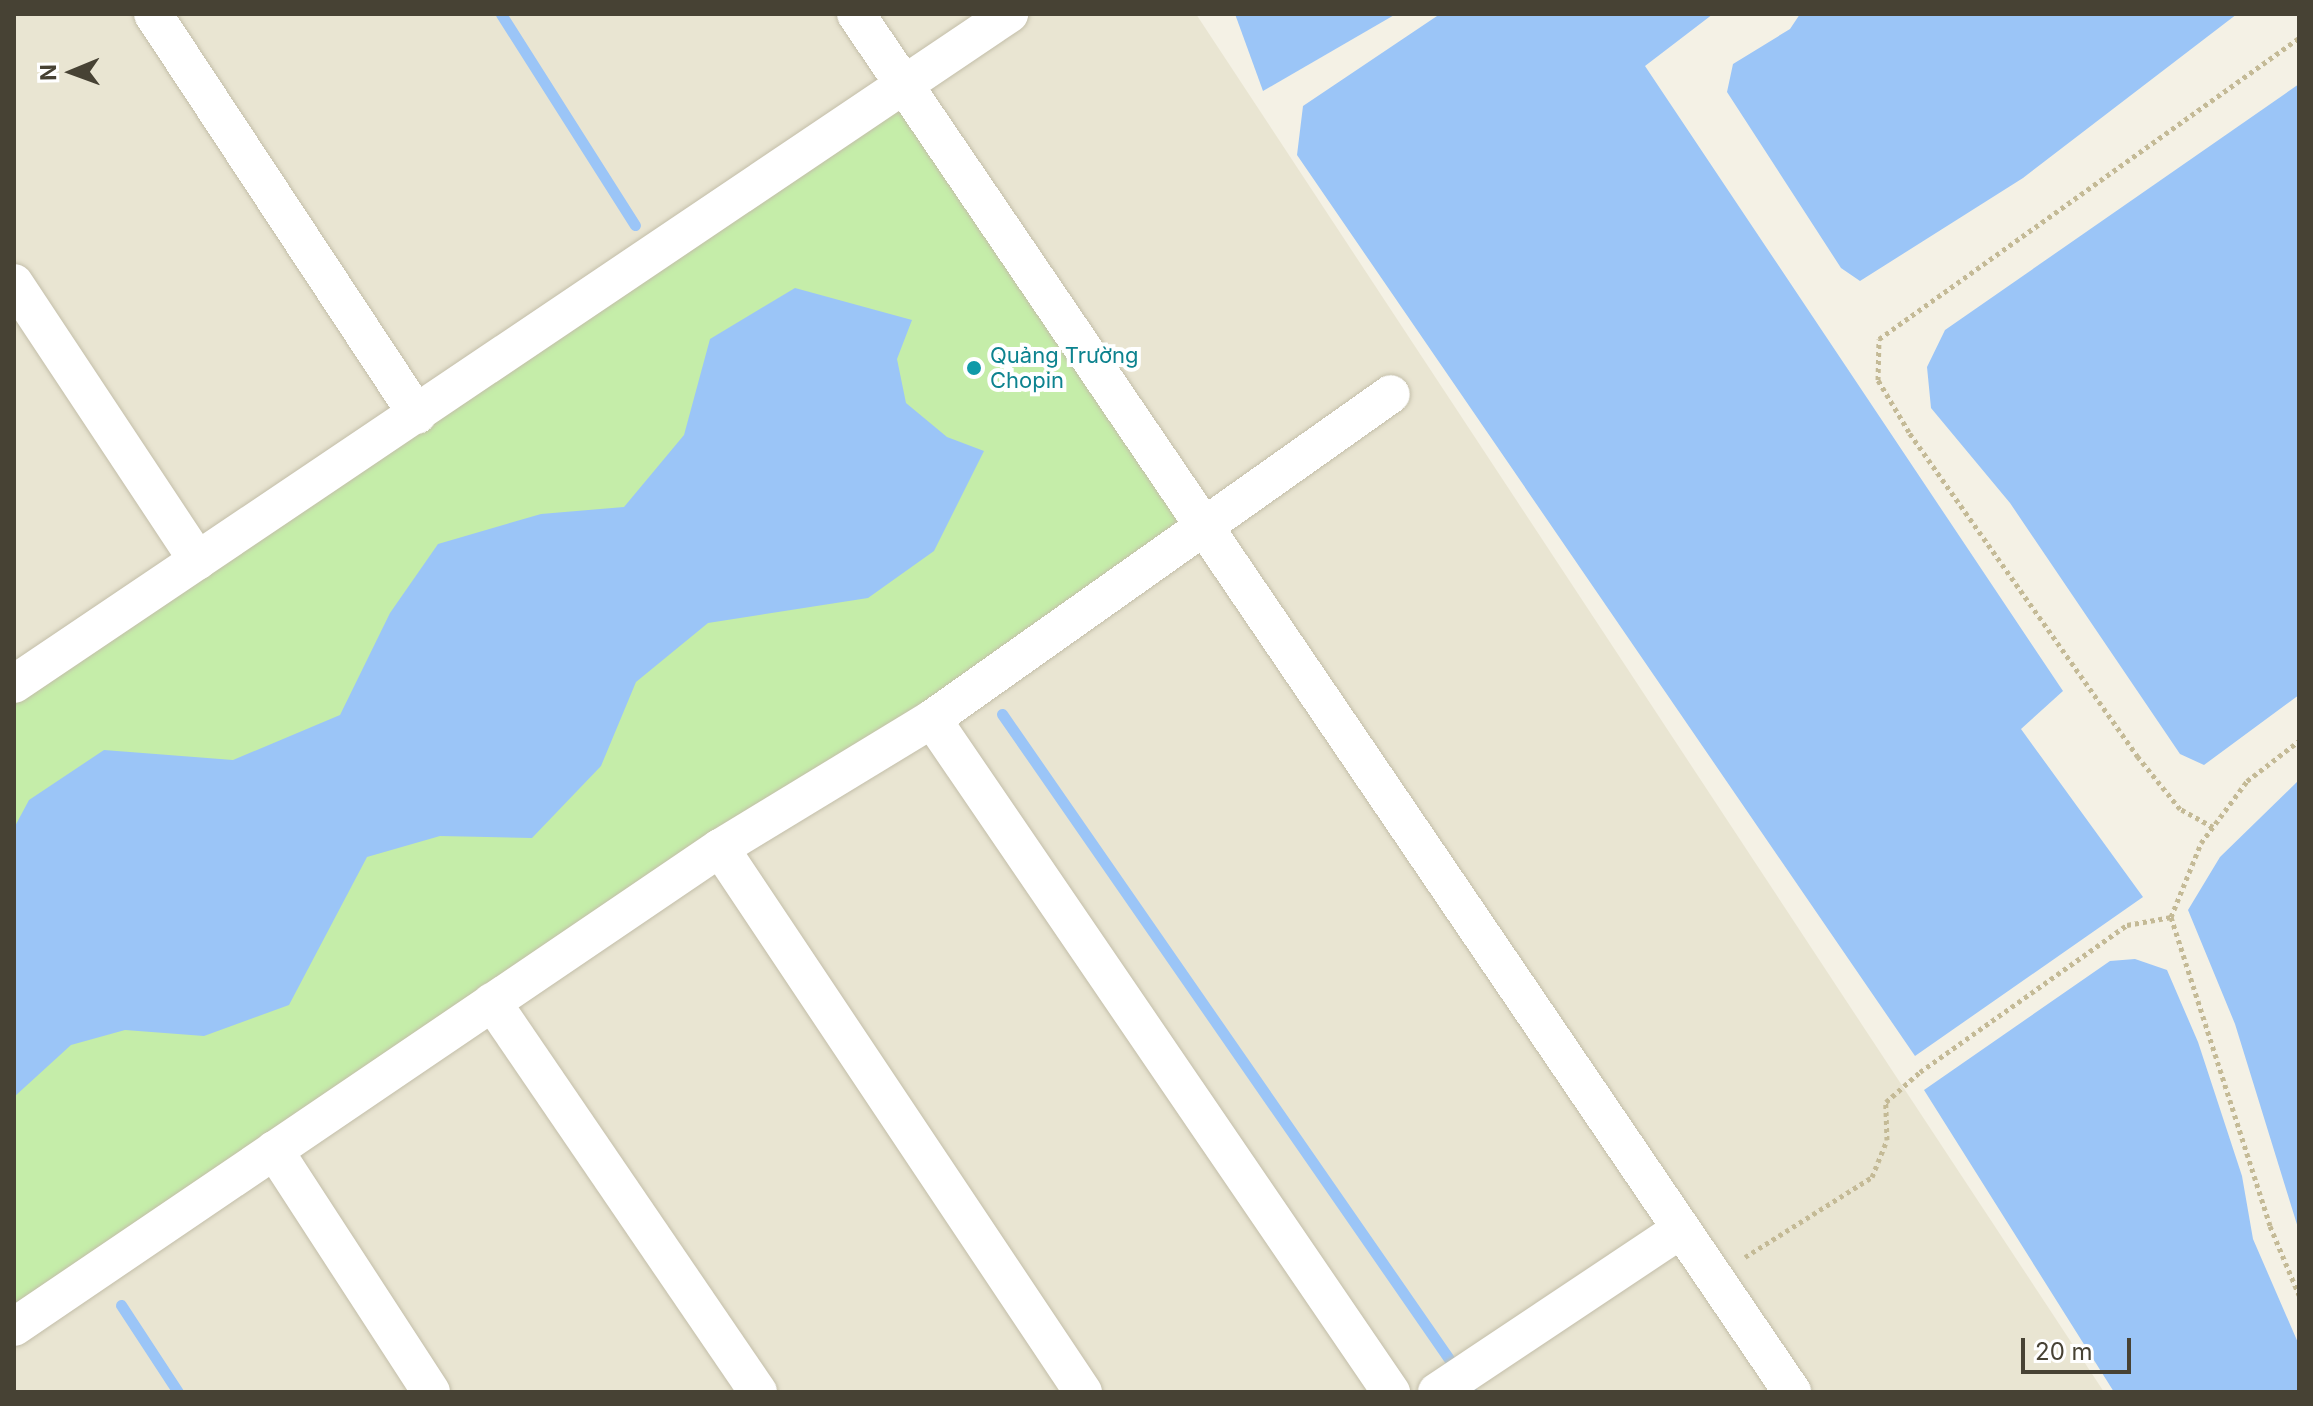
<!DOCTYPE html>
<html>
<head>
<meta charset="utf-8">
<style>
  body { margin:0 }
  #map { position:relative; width:2313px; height:1406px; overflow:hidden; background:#f4f1e5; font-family:Inter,sans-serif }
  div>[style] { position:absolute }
  .residential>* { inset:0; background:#e9e5d2 }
  .green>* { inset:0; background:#c5eda9 }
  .water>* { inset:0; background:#9bc5f7 }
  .stream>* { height:11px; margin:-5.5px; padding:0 5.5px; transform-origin:5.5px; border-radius:5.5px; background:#9bc5f7 }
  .path>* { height:5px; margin-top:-2.5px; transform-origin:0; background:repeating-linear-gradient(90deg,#c4ba96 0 4px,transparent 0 8px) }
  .roads { filter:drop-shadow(0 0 2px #c3bea9) drop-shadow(0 0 2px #c3bea9) }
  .minor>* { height:38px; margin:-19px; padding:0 19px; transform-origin:19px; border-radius:19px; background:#fff }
  .dots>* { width:22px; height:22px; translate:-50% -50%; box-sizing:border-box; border:4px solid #fff; border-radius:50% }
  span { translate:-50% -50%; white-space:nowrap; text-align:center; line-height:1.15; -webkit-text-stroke:8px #fff; paint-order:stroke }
  .culture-label { font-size:22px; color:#0d838f }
  .left { translate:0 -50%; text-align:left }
  .frame { position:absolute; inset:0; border:16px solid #474234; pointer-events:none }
  .north { position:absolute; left:32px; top:32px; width:80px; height:80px; -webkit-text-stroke:6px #fff; paint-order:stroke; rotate:269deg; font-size:22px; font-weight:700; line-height:32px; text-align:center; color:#474234 }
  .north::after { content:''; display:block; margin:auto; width:28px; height:36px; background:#474234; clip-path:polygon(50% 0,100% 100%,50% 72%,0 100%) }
  .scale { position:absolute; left:2021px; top:1338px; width:110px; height:36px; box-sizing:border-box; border:4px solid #474234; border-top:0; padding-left:10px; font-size:24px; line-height:28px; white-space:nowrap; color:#474234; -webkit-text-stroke:6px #fff; paint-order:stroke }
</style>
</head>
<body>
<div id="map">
  <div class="residential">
    <i style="clip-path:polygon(14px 14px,1196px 14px,2104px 1392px,14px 1392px)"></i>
  </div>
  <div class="green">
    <i style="clip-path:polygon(906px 89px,1201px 523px,14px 1326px,14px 683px)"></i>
  </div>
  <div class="water">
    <i style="clip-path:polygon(1235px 14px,1396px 14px,1263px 91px)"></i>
    <i style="clip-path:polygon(1440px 14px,1713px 14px,1645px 66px,2063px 691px,2021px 729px,2143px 897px,1915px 1056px,1297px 155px,1303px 106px)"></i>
    <i style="clip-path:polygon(1800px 14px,2237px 14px,2023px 178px,1860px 281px,1841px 268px,1727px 92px,1733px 64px,1790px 29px)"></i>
    <i style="clip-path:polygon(2299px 84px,2299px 695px,2204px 765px,2180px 754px,2010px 503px,1931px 408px,1927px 367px,1945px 330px)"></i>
    <i style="clip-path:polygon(795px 288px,912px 320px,897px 359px,906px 403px,947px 437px,984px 451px,934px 551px,868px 598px,708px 623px,636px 682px,601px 766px,532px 838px,440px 836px,367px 857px,289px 1005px,204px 1036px,125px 1030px,71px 1045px,14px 1097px,14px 828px,29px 800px,104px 750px,233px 760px,340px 715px,390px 613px,438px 544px,541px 514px,624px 507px,684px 435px,710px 339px)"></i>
    <i style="clip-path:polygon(2299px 780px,2299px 1231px,2235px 1024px,2188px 910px,2220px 857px)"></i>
    <i style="clip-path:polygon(2135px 959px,2167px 970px,2198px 1042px,2242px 1176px,2253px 1239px,2299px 1345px,2299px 1392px,2114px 1392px,1924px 1090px,2110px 961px)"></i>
  </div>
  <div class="stream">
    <i style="left:501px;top:14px;width:250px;rotate:57.6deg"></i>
    <i style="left:1002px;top:714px;width:825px;rotate:55.27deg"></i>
    <i style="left:121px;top:1305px;width:104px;rotate:56.8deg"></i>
  </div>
  <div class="path">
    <i style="left:2213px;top:827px;width:38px;rotate:-151deg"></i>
    <i style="left:2180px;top:809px;width:67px;rotate:-128.9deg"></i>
    <i style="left:2138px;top:757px;width:398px;rotate:-125.2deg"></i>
    <i style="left:1909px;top:432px;width:61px;rotate:-120.8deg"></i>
    <i style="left:1878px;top:380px;width:41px;rotate:-88.6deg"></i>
    <i style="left:1879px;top:339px;width:517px;rotate:-35.63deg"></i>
    <i style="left:2171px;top:917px;width:324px;rotate:72.2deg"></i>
    <i style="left:2270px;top:1226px;width:75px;rotate:67.2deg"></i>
    <i style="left:1745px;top:1257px;width:150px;rotate:-32.2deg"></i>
    <i style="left:1872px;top:1177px;width:40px;rotate:-68deg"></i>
    <i style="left:1887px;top:1140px;width:38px;rotate:-92deg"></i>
    <i style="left:1886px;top:1102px;width:45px;rotate:-41.4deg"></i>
    <i style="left:1920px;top:1072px;width:254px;rotate:-35.4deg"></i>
    <i style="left:2127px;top:925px;width:45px;rotate:-10.3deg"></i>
    <i style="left:2171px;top:917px;width:80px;rotate:-67.9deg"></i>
    <i style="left:2201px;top:843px;width:77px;rotate:-53.4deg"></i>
    <i style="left:2247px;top:781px;width:66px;rotate:-37.6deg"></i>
  </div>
  <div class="roads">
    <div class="minor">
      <i style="left:153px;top:14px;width:480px;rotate:56.6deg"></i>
      <i style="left:856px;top:14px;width:1666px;rotate:55.81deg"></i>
      <i style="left:14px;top:283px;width:333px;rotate:56.5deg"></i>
      <i style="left:14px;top:684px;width:1200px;rotate:-33.96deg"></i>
      <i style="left:932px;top:719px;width:815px;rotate:55.71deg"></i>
      <i style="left:720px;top:848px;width:654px;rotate:56.29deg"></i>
      <i style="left:492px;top:1002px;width:472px;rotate:55.7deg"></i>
      <i style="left:274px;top:1150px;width:288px;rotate:57deg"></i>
      <i style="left:14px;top:1327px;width:853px;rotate:-34.16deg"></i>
      <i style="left:720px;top:848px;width:248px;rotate:-31.3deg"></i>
      <i style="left:932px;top:719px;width:562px;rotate:-35.3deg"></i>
      <i style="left:1437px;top:1392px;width:293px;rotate:-33.7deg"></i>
    </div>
  </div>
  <div class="dots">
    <i style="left:974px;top:368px;background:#0f9aa8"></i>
  </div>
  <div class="culture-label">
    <span class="left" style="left:990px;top:368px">Quảng Trường<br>Chopin</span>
  </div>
  <div class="frame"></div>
  <div class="north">N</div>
  <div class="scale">20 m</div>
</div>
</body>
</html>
